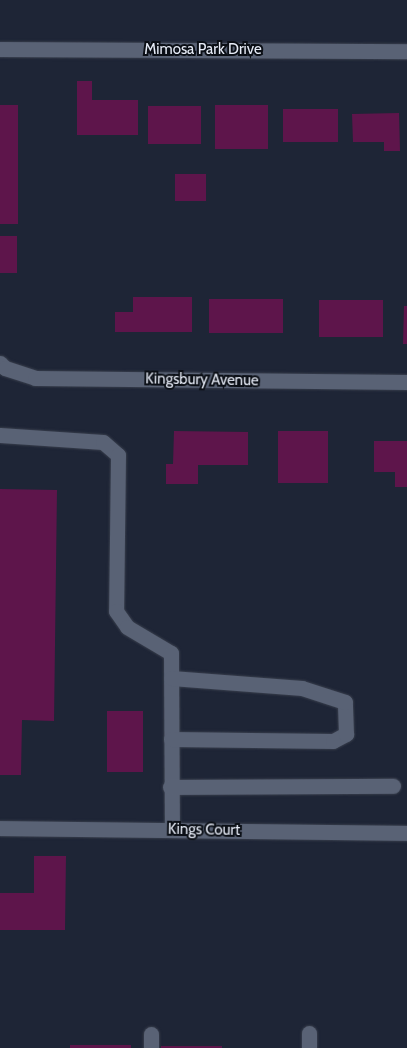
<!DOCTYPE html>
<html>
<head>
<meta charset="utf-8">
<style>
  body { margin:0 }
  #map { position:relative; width:407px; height:1048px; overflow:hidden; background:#1e2536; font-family:Cabin,sans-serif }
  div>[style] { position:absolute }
  .building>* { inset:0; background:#5e154b; transform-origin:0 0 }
  .roads { filter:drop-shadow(0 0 1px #393f4d) drop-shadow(0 0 1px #393f4d) }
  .minor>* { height:15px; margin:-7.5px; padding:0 7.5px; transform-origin:7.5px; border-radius:7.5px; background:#596275 }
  span { translate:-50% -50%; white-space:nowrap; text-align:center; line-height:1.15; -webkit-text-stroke:4px #0b0f16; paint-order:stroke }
  .street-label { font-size:15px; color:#e7ecf7 }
</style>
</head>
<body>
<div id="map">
  <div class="building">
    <i style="clip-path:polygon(77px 81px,92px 81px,92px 100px,138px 100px,138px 135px,77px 135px)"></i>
    <i style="left:0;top:105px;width:18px;height:119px"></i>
    <i style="left:215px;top:105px;width:53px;height:44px"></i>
    <i style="left:148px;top:106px;width:53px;height:38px"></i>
    <i style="left:283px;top:109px;width:55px;height:33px"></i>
    <i style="clip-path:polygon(399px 113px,400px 151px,384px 151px,384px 142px,353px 142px,352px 114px)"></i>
    <i style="left:175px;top:174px;width:31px;height:27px"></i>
    <i style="left:0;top:236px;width:17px;height:37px"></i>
    <i style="clip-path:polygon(133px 297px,192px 297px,192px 332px,115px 332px,115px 312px,133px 312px)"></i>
    <i style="left:209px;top:299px;width:74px;height:34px"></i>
    <i style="left:319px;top:300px;width:64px;height:37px"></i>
    <i style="clip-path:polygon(404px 306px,407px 306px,407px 344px,403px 344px)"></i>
    <i style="clip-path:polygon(174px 431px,248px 432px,248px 465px,198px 465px,198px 484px,166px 484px,166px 464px,173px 464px)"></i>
    <i style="left:278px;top:431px;width:50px;height:52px"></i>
    <i style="clip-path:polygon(374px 441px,407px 441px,407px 487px,395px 487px,395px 472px,374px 472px)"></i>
    <i style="clip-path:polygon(0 489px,57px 490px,54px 721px,22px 720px,21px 775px,0 775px)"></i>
    <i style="left:107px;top:711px;width:36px;height:61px"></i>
    <i style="clip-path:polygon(34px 856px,66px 856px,65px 930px,0 930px,0 893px,34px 893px)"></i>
    <i style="left:70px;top:1045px;width:61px;height:3px"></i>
    <i style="left:161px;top:1046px;width:61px;height:2px"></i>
  </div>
  <div class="roads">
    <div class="minor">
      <i style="left:0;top:49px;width:407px;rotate:0.3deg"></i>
      <i style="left:0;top:363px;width:7px;rotate:45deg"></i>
      <i style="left:5px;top:368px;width:32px;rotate:18deg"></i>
      <i style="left:35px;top:378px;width:372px;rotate:0.6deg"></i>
      <i style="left:0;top:435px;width:103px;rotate:3.9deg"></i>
      <i style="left:103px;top:442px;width:20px;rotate:41deg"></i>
      <i style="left:118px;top:455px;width:156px;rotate:90.7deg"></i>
      <i style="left:116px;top:611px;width:19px;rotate:55deg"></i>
      <i style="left:127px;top:627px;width:51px;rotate:30.6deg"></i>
      <i style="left:171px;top:653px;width:176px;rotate:89.7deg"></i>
      <i style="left:171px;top:739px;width:162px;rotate:0.7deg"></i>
      <i style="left:333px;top:741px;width:15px;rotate:-28deg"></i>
      <i style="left:346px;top:734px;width:32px;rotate:-92deg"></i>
      <i style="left:345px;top:702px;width:45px;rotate:-162deg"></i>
      <i style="left:302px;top:688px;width:131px;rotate:-175.6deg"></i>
      <i style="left:170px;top:787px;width:223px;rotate:-0.3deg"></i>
      <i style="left:0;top:828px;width:407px;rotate:0.7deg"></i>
      <i style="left:309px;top:1033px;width:15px;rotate:90deg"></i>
      <i style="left:151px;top:1048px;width:14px;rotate:-90deg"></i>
    </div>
  </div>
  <div class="street-label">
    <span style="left:203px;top:50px">Mimosa Park Drive</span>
    <span style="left:202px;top:380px;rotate:1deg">Kingsbury Avenue</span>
    <span style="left:204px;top:830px;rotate:1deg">Kings Court</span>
  </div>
</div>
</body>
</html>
